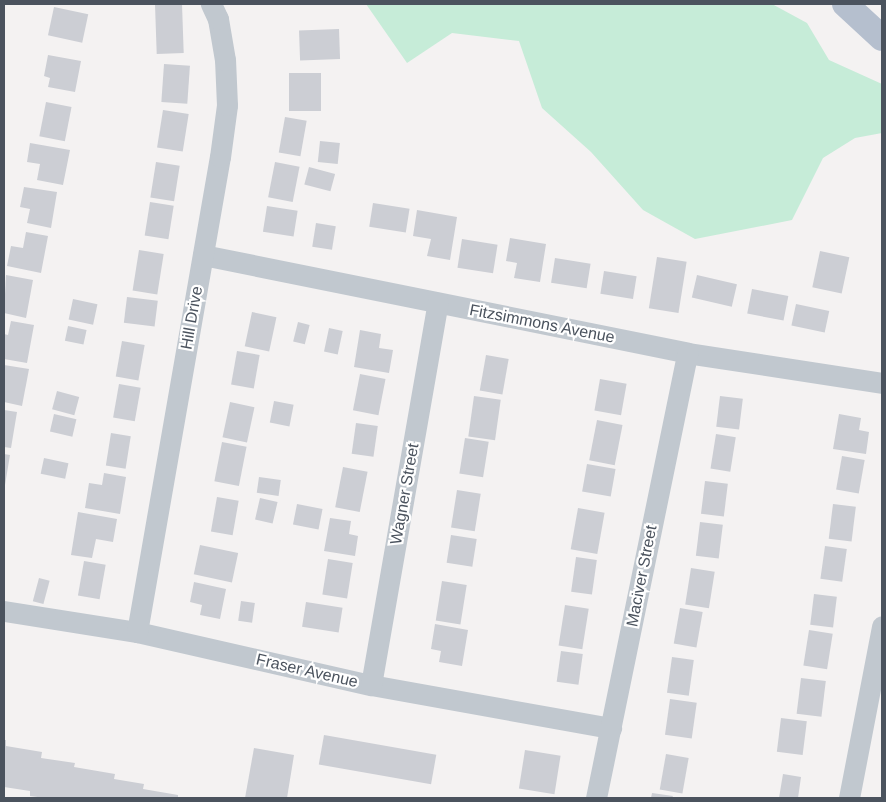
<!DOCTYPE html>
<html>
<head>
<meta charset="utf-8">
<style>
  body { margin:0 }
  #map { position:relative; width:886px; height:802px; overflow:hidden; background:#f4f2f2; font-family:Arial,sans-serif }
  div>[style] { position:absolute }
  .green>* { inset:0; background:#c6ecd8 }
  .building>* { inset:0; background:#ccced4; transform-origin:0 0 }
  .minor>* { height:21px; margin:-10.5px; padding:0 10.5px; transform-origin:10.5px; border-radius:10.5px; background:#c1c8cf }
  .major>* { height:26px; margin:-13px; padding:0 13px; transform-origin:13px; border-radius:13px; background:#b5bfce }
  span { translate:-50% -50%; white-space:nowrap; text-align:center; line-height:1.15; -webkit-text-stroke:4.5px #fff; paint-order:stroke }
  .street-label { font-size:16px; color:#4b535e }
  .frame { position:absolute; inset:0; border:5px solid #4b535e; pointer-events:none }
</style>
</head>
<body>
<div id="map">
  <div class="green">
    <i style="clip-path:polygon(366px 4px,772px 4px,807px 23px,829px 60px,882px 84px,882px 133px,855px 138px,823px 158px,792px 220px,695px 239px,643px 210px,591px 152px,542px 108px,519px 41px,452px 33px,407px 63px)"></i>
  </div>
  <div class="building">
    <i style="left:182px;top:4px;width:49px;height:27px;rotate:88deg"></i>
    <i style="left:54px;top:7px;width:35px;height:29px;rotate:12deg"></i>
    <i style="left:339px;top:29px;width:30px;height:40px;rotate:88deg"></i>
    <i style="clip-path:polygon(48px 55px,81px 61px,75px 92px,48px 87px,50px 78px,44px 76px)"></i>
    <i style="left:164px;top:64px;width:26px;height:38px;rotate:4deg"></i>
    <i style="left:289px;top:73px;width:32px;height:38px"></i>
    <i style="left:46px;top:102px;width:26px;height:35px;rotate:11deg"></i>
    <i style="left:163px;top:110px;width:26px;height:38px;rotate:9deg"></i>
    <i style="left:285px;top:117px;width:22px;height:36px;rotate:10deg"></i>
    <i style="left:320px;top:141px;width:20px;height:21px;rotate:6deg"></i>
    <i style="clip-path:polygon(30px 143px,70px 150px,63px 185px,37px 180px,40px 164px,27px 162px)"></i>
    <i style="left:156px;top:162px;width:24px;height:36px;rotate:9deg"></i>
    <i style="left:275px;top:162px;width:25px;height:36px;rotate:11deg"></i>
    <i style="left:309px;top:167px;width:27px;height:18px;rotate:15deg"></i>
    <i style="clip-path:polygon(24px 187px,57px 192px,51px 228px,27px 223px,30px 209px,20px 207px)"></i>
    <i style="left:150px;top:202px;width:24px;height:34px;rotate:9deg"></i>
    <i style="left:373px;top:203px;width:37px;height:24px;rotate:9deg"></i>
    <i style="left:267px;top:206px;width:31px;height:26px;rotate:9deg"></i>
    <i style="clip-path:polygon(417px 210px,457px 217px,450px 260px,427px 256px,431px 239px,413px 236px)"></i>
    <i style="left:316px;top:223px;width:20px;height:24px;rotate:9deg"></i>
    <i style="clip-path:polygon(26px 232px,48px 236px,41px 273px,7px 266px,11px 246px,23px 248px)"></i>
    <i style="clip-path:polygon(510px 238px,546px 244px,540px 282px,514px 278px,517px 263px,506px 261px)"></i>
    <i style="left:462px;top:239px;width:36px;height:29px;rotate:9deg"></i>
    <i style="left:139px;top:250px;width:25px;height:41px;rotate:9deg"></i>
    <i style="left:820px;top:251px;width:30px;height:37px;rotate:12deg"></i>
    <i style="left:657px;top:257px;width:30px;height:52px;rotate:9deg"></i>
    <i style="left:555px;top:258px;width:36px;height:25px;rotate:9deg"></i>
    <i style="left:604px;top:271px;width:33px;height:23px;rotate:9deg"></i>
    <i style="clip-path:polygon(6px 275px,33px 280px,26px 318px,4px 313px)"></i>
    <i style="left:697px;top:275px;width:41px;height:23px;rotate:13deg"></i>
    <i style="left:752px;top:289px;width:37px;height:25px;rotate:11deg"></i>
    <i style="left:127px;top:297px;width:31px;height:26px;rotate:7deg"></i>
    <i style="left:73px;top:299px;width:25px;height:21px;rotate:12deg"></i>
    <i style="left:796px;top:304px;width:34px;height:22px;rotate:12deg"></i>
    <i style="left:252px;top:312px;width:25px;height:35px;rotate:12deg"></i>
    <i style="clip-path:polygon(11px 321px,34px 325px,27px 363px,4px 359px,4px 334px,8px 335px)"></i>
    <i style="left:298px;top:322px;width:12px;height:20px;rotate:14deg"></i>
    <i style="left:68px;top:326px;width:19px;height:15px;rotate:12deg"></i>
    <i style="left:329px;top:328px;width:14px;height:24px;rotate:12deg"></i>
    <i style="clip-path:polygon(360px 330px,381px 334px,379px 348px,393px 350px,389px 373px,354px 367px)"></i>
    <i style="left:122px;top:341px;width:23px;height:36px;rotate:10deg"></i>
    <i style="left:237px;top:351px;width:23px;height:34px;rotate:10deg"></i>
    <i style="left:486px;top:355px;width:23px;height:36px;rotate:10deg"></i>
    <i style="clip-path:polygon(4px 365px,29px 369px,22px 406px,4px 402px)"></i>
    <i style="left:360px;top:374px;width:26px;height:37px;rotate:11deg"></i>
    <i style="left:600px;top:379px;width:27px;height:32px;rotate:10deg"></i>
    <i style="left:119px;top:384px;width:22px;height:34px;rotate:10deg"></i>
    <i style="left:57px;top:391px;width:23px;height:19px;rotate:15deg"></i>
    <i style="left:474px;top:396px;width:27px;height:41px;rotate:8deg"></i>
    <i style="left:720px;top:396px;width:23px;height:31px;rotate:7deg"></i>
    <i style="left:274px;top:401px;width:20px;height:22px;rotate:11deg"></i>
    <i style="left:230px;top:402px;width:25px;height:36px;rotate:12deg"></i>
    <i style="clip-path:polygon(4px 410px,17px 412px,11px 448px,4px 447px)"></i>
    <i style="left:54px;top:414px;width:23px;height:18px;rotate:13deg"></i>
    <i style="clip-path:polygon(839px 414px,861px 418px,859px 430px,869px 432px,866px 454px,833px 449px)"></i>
    <i style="left:597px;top:420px;width:26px;height:41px;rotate:11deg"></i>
    <i style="left:356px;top:423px;width:22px;height:31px;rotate:8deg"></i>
    <i style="left:111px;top:433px;width:20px;height:33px;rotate:9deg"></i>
    <i style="left:716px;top:434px;width:20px;height:35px;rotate:9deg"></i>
    <i style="left:465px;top:438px;width:24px;height:36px;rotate:9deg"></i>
    <i style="left:222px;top:442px;width:25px;height:40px;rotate:11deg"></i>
    <i style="clip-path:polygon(4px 454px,10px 455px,5px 485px,4px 485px)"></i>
    <i style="left:842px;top:456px;width:23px;height:34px;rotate:10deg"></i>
    <i style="left:44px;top:458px;width:25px;height:16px;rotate:12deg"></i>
    <i style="left:587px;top:464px;width:29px;height:28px;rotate:10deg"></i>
    <i style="left:343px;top:467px;width:25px;height:41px;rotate:11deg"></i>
    <i style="clip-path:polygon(104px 473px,126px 477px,120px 514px,85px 508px,89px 483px,102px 485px)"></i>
    <i style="left:259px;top:477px;width:22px;height:16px;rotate:8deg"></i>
    <i style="left:705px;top:481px;width:23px;height:33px;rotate:7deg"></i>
    <i style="left:457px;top:490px;width:24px;height:38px;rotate:9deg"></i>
    <i style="left:217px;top:497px;width:22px;height:35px;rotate:10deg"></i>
    <i style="left:260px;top:498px;width:18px;height:22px;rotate:13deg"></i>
    <i style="left:297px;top:504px;width:26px;height:21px;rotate:11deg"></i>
    <i style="left:833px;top:504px;width:23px;height:35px;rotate:7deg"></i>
    <i style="left:578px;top:508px;width:27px;height:42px;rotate:10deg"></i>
    <i style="clip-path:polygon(78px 512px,117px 519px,113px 542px,96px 539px,92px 558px,71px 555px)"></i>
    <i style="clip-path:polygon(330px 518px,351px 521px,349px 534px,358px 536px,355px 556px,324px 551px)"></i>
    <i style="left:700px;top:522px;width:23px;height:34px;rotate:7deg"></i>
    <i style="left:451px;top:535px;width:26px;height:28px;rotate:9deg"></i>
    <i style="left:200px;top:545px;width:39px;height:30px;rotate:12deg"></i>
    <i style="left:825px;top:546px;width:22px;height:33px;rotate:8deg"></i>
    <i style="left:576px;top:557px;width:21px;height:35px;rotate:8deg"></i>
    <i style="left:328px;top:559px;width:25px;height:36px;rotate:9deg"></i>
    <i style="left:84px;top:561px;width:22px;height:35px;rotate:10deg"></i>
    <i style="left:691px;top:568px;width:24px;height:37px;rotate:9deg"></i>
    <i style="left:39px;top:578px;width:11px;height:24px;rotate:15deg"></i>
    <i style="left:442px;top:581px;width:25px;height:40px;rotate:9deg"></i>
    <i style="clip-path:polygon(194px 582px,226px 589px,220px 619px,200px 615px,202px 605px,190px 602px)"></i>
    <i style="left:814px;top:594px;width:23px;height:31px;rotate:7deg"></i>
    <i style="left:241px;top:601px;width:14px;height:20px;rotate:8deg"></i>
    <i style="left:306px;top:602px;width:37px;height:25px;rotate:9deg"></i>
    <i style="left:565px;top:605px;width:24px;height:41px;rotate:9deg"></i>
    <i style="left:680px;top:608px;width:23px;height:36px;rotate:10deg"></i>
    <i style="clip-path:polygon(435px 624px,468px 630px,462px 666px,439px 662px,441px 651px,431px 649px)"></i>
    <i style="left:809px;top:630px;width:24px;height:36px;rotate:9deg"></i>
    <i style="left:561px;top:651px;width:22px;height:31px;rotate:8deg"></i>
    <i style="left:672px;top:657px;width:22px;height:36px;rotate:8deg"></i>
    <i style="left:801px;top:678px;width:25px;height:36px;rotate:7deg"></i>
    <i style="left:670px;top:699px;width:27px;height:36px;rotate:8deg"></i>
    <i style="left:781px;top:718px;width:26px;height:34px;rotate:7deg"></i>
    <i style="left:324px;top:735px;width:114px;height:30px;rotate:10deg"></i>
    <i style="clip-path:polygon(4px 740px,6px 740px,6px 746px,42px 752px,41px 758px,75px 763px,74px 767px,115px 774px,114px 779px,144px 784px,143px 789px,178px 795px,178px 798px,45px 798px,30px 796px,30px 791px,4px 787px)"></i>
    <i style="clip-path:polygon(254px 748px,294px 755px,287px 798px,245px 798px)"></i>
    <i style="left:525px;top:750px;width:36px;height:39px;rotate:9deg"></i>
    <i style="left:666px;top:754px;width:23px;height:36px;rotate:10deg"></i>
    <i style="clip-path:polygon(783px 774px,801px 777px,798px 798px,779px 798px)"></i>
    <i style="clip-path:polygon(652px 793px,673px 796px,672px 798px,651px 798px)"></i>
  </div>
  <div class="minor">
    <i style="left:203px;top:255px;width:494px;rotate:11.4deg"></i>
    <i style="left:687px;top:353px;width:197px;rotate:8.7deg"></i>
    <i style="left:4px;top:611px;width:135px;rotate:9deg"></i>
    <i style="left:137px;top:632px;width:240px;rotate:12.8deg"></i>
    <i style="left:371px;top:685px;width:244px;rotate:10.2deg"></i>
    <i style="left:137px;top:632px;width:482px;rotate:-80.1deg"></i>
    <i style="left:220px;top:157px;width:52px;rotate:-82.3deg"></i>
    <i style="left:227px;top:105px;width:45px;rotate:-92.5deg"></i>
    <i style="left:225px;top:60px;width:42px;rotate:-99.7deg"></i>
    <i style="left:218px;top:19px;width:17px;rotate:-115deg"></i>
    <i style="left:371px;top:685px;width:388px;rotate:-80.1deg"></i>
    <i style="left:596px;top:798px;width:454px;rotate:-78.4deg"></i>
    <i style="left:849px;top:798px;width:175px;rotate:-79.1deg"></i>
  </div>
  <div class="major">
    <i style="left:845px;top:4px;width:50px;rotate:42.6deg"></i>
  </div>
  <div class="street-label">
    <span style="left:192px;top:318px;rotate:-80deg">Hill Drive</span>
    <span style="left:542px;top:324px;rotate:11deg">Fitzsimmons Avenue</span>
    <span style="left:405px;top:494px;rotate:-80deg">Wagner Street</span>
    <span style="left:642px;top:576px;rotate:-79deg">Maciver Street</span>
    <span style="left:307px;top:671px;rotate:13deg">Fraser Avenue</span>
  </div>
  <div class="frame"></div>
</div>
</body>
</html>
